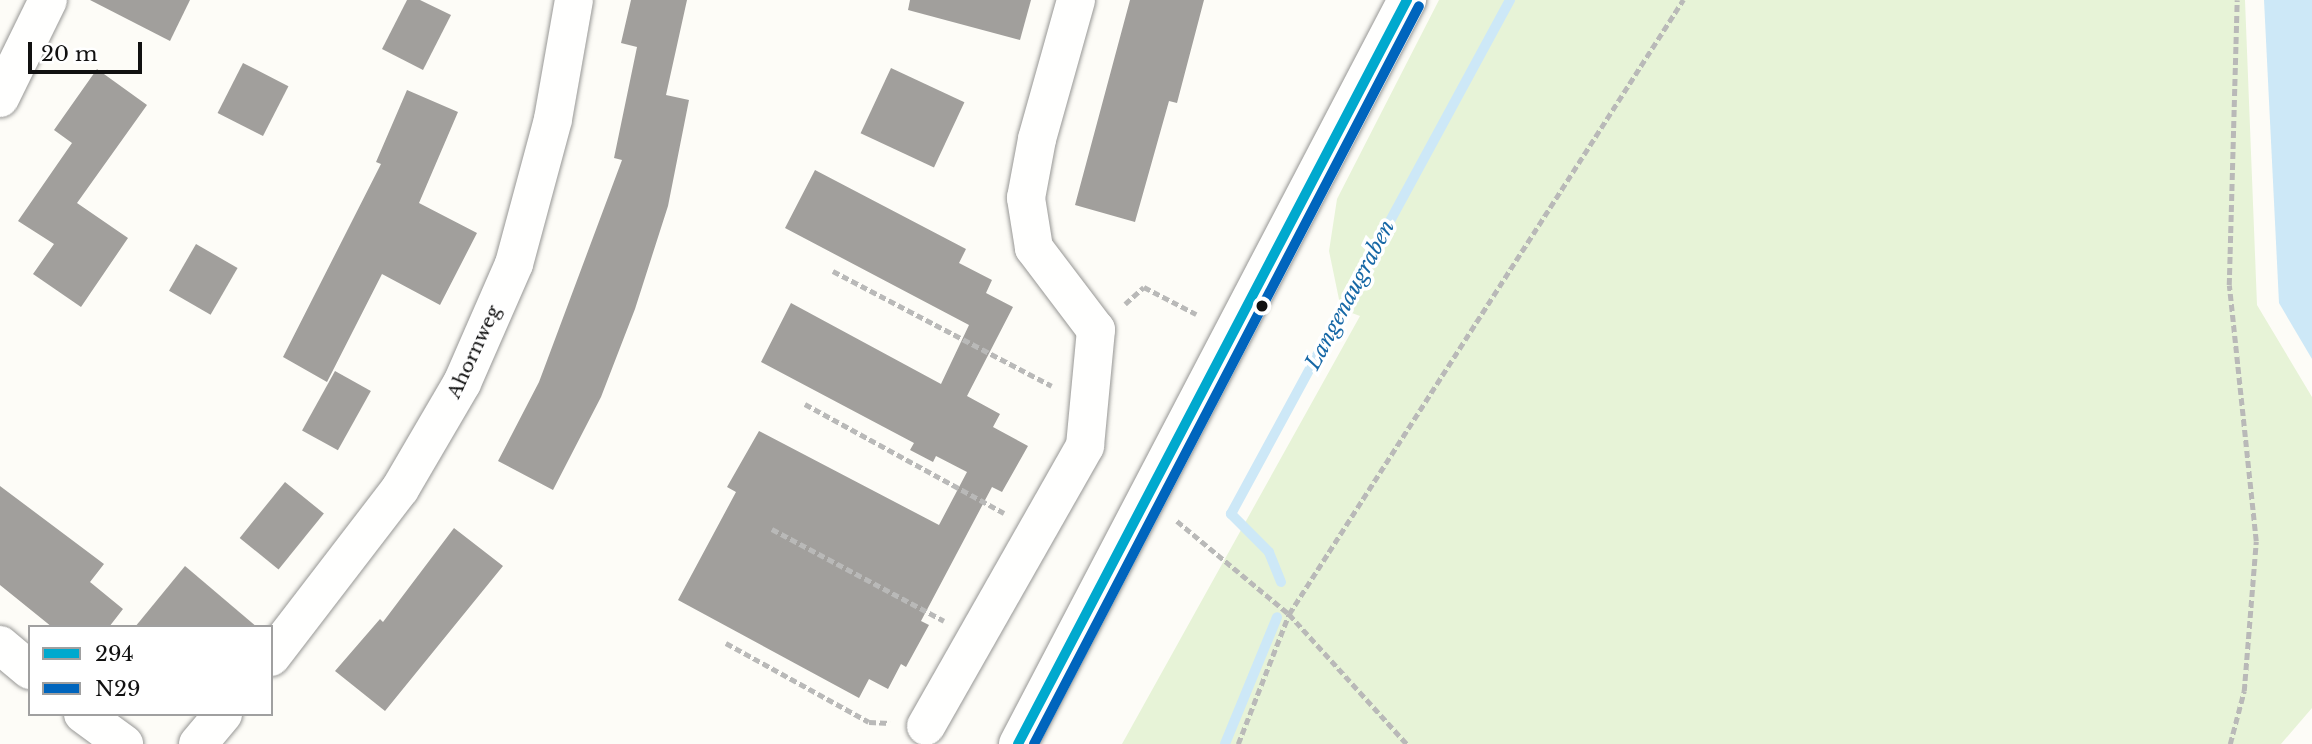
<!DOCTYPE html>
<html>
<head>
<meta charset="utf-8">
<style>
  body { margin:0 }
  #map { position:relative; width:2312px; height:744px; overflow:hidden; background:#fdfcf7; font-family:"Libre Baskerville",serif }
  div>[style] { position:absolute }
  .green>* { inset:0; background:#e7f3d7 }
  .water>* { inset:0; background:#cde8f7 }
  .stream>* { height:10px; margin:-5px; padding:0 5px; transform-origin:5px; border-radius:5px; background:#cde8f7 }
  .building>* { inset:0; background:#a19f9c; transform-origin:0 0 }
  .path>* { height:4.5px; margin-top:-2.25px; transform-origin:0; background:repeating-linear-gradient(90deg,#b9b9b8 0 7px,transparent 0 10.5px) }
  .roads { filter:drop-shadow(0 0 2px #979795) drop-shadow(0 0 2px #979795) }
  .minor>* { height:38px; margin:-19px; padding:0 19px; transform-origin:19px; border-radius:19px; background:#fffffe }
  .bus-1>* { height:10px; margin:-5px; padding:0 5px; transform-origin:5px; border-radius:5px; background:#00a9ce }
  .bus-2>* { height:10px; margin:-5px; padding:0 5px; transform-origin:5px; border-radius:5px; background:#0065bd }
  .dots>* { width:19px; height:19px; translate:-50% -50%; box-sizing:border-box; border:4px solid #fff; border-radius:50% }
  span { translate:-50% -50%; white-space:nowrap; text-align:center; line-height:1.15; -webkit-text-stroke:7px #fff; paint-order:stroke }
  .street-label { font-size:19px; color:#111 }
  .water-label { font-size:21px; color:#1768a6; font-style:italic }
  .legend { position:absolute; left:28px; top:625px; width:245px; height:91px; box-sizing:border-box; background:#fff; border:2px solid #a0a0a0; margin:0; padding:9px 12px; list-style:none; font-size:21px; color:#111 }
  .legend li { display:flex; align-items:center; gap:14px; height:35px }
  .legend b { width:35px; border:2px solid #a0a0a0 }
  .scale { position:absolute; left:28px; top:42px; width:114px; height:32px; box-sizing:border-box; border:4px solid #111; border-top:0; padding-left:9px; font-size:21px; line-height:24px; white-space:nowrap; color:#111; -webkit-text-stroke:5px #fff; paint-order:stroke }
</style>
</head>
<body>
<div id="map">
  <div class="green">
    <i style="clip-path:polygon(1439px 0,2245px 0,2257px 305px,2312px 397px,2312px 708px,2281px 744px,1122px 744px,1360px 316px,1341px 309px,1329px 251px,1337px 199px)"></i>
  </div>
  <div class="water">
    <i style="clip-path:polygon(2264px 0,2312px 0,2312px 359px,2279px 303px)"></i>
  </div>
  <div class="stream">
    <i style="left:1281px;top:582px;width:32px;rotate:-112deg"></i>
    <i style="left:1269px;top:552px;width:54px;rotate:-135deg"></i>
    <i style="left:1231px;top:514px;width:585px;rotate:-61.51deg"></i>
    <i style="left:1225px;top:744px;width:137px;rotate:-67.7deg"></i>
  </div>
  <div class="building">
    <i style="clip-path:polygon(90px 0,190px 0,170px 41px)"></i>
    <i style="clip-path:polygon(407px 0,420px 0,451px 15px,423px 70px,382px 49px)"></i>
    <i style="clip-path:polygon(631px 0,687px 0,666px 95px,689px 100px,668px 206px,635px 309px,601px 397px,553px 490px,498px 461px,539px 382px,622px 160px,614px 158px,637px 47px,621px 43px)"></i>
    <i style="clip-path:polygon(910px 0,1031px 0,1020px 40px,908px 10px)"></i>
    <i style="clip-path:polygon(1130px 0,1204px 0,1177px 103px,1169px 101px,1135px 222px,1075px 205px)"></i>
    <i style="left:243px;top:63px;width:51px;height:56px;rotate:27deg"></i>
    <i style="left:891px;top:68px;width:81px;height:72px;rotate:25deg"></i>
    <i style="clip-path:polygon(97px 69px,147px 105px,77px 203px,128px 238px,81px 307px,33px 274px,54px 244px,18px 221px,72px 143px,54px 130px)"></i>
    <i style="clip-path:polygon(407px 90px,458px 112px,419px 203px,477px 233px,440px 305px,382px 274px,327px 382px,283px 357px,381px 164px,376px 162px)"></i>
    <i style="clip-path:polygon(815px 170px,966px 249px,959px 263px,992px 280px,986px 293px,1013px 307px,967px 396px,1000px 414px,993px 427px,1028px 446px,1002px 492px,992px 487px,921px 621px,929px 625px,906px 667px,901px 664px,888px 689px,869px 679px,859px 698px,678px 600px,736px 492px,727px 487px,759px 431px,939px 525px,967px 472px,936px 456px,933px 462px,910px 450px,914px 443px,761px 362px,791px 303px,941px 384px,969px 325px,785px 228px)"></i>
    <i style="left:196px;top:244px;width:48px;height:54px;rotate:30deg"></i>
    <i style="left:335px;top:371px;width:41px;height:68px;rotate:29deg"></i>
    <i style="left:285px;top:482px;width:50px;height:72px;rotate:39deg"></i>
    <i style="clip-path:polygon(0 486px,104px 564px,90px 582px,123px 609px,109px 627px,52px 627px,0 585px)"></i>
    <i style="clip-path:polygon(454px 528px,503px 566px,385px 711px,335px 671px,380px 619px,383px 622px)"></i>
    <i style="clip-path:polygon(185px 566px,257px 627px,135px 627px)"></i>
  </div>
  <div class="path">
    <i style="left:833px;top:271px;width:247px;rotate:27.7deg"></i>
    <i style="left:1125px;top:304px;width:25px;rotate:-42deg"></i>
    <i style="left:1144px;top:287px;width:59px;rotate:27.4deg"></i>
    <i style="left:805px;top:404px;width:227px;rotate:28.7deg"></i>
    <i style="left:1177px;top:521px;width:146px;rotate:39.7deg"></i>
    <i style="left:1289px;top:614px;width:176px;rotate:47.8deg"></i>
    <i style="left:772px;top:529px;width:195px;rotate:28.1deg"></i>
    <i style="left:726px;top:643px;width:163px;rotate:28.9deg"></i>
    <i style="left:869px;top:722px;width:21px;rotate:3deg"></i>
    <i style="left:1238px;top:744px;width:140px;rotate:-68.6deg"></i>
    <i style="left:1289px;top:614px;width:730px;rotate:-57.31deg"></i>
    <i style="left:2230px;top:744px;width:55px;rotate:-75.2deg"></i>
    <i style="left:2244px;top:691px;width:150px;rotate:-85.4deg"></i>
    <i style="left:2256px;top:541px;width:257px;rotate:-96deg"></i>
    <i style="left:2229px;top:285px;width:285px;rotate:-88.4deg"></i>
  </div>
  <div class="roads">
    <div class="minor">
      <i style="left:0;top:98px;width:109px;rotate:-63.9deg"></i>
      <i style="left:0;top:645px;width:39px;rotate:40deg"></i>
      <i style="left:271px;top:657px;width:212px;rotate:-52.5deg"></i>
      <i style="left:400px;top:489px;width:123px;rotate:-59.7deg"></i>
      <i style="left:462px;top:383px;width:130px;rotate:-66.4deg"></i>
      <i style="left:514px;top:264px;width:150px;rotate:-74.9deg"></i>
      <i style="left:553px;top:119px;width:121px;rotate:-80deg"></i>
      <i style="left:83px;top:714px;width:51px;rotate:36.2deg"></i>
      <i style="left:926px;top:726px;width:322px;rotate:-60.4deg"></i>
      <i style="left:1085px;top:446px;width:117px;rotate:-84.6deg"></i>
      <i style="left:1096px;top:330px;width:103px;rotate:-127.1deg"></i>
      <i style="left:1034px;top:248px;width:51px;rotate:-99.1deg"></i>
      <i style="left:1026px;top:198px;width:60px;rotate:-79.4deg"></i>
      <i style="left:1037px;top:139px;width:144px;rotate:-74.3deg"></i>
      <i style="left:198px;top:744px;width:39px;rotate:-50deg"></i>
      <i style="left:1018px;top:744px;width:840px;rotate:-62.4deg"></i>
    </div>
  </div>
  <div class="bus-1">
    <i style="left:1018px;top:744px;width:840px;rotate:-62.4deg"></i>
  </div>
  <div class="bus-2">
    <i style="left:1034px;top:744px;width:832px;rotate:-62.45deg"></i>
  </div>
  <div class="dots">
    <i style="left:1262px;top:306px;background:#111"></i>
  </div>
  <div class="street-label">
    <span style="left:474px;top:352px;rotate:-65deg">Ahornweg</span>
  </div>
  <div class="water-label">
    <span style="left:1350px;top:295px;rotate:-62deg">Langenaugraben</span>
  </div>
  <ul class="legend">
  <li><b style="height:9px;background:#00a9ce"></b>294</li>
  <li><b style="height:9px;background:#0065bd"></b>N29</li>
  </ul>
  <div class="scale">20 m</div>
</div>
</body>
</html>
